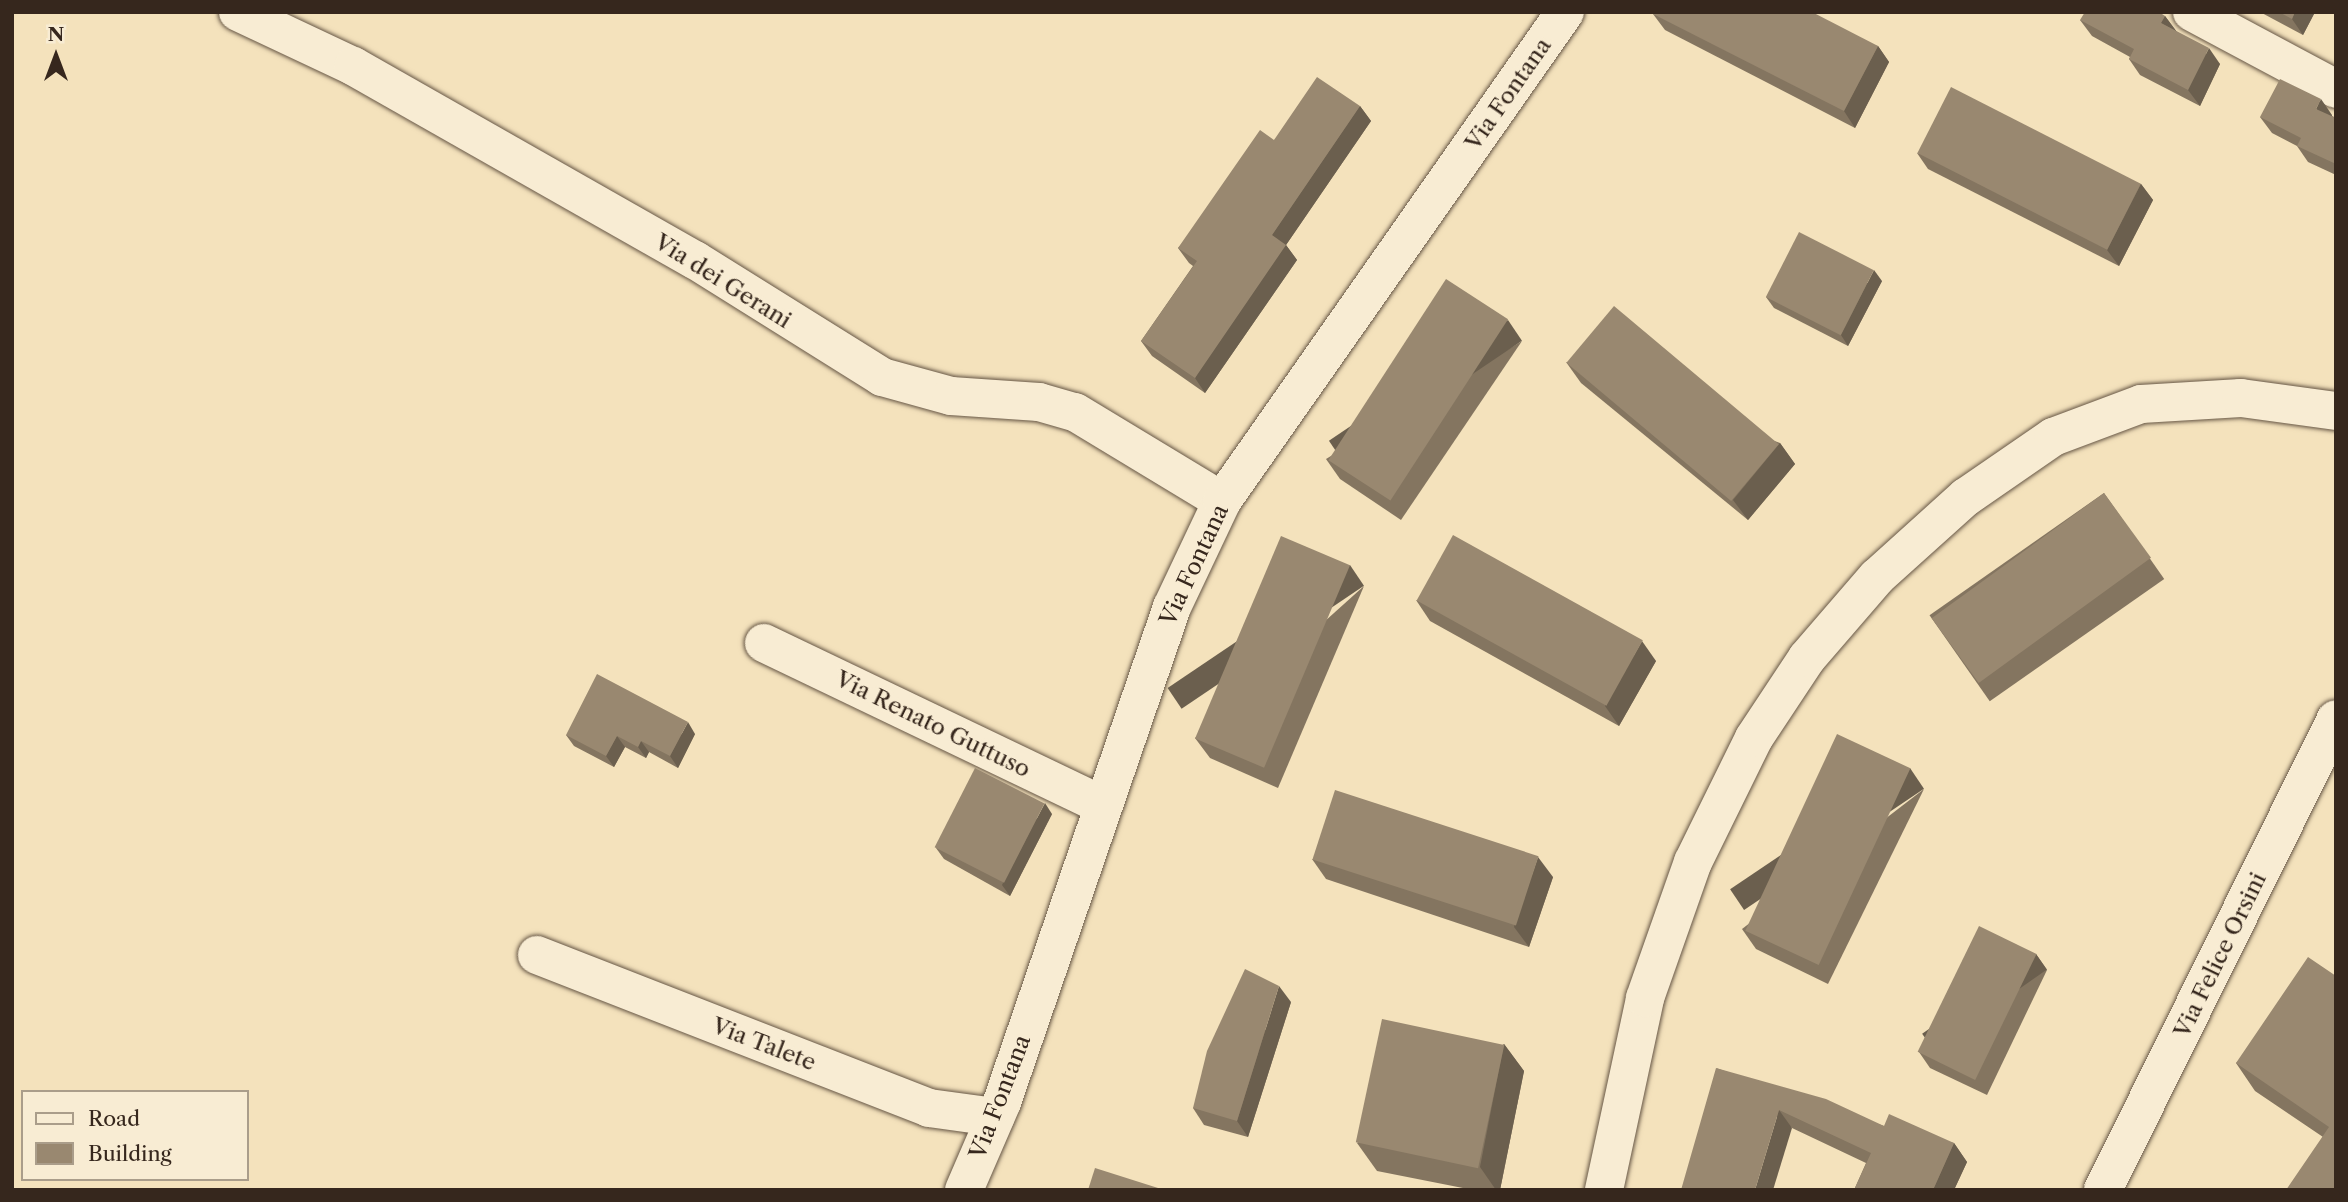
<!DOCTYPE html>
<html>
<head>
<meta charset="utf-8">
<style>
  body { margin:0 }
  #map { position:relative; width:2348px; height:1202px; overflow:hidden; background:#f4e2bc; font-family:"Libre Caslon Text",serif }
  div>[style] { position:absolute }
  .roads { filter:drop-shadow(0 0 2px #665645) drop-shadow(0 0 2px #665645) }
  .minor>* { height:38px; margin:-19px; padding:0 19px; transform-origin:19px; border-radius:19px; background:#f8ecd3 }
  .wall>* { inset:0; background:#847560; transform-origin:0 0 }
  .shaded-wall>* { inset:0; background:#6b5f4e; transform-origin:0 0 }
  .building>* { inset:0; background:#998870; transform-origin:0 0 }
  span { translate:-50% -50%; white-space:nowrap; text-align:center; line-height:1.15; -webkit-text-stroke:7px #f8ecd3; paint-order:stroke }
  .street-label { font-size:23px; color:#36271d }
  .frame { position:absolute; inset:0; border:14px solid #36271d; pointer-events:none }
  .legend { position:absolute; left:21px; top:1090px; width:228px; height:91px; box-sizing:border-box; background:#f8ecd3; border:2px solid #aa9d8a; margin:0; padding:9px 12px; list-style:none; font-size:21px; color:#36271d }
  .legend li { display:flex; align-items:center; gap:14px; height:35px }
  .legend b { width:35px; border:2px solid #aa9d8a }
  .north { position:absolute; left:21px; top:21px; width:70px; height:70px; -webkit-text-stroke:5px #f8ecd3; paint-order:stroke; rotate:0deg; font-size:19px; font-weight:700; line-height:28px; text-align:center; color:#36271d }
  .north::after { content:''; display:block; margin:auto; width:24px; height:32px; background:#36271d; clip-path:polygon(50% 0,100% 100%,50% 72%,0 100%) }
</style>
</head>
<body>
<div id="map">
  <div class="roads">
    <div class="minor">
      <i style="left:238px;top:12px;width:127px;rotate:25.2deg"></i>
      <i style="left:353px;top:66px;width:393px;rotate:29.6deg"></i>
      <i style="left:695px;top:260px;width:221px;rotate:32deg"></i>
      <i style="left:882px;top:377px;width:72px;rotate:15.4deg"></i>
      <i style="left:951px;top:396px;width:88px;rotate:3.9deg"></i>
      <i style="left:1039px;top:402px;width:37px;rotate:16deg"></i>
      <i style="left:1075px;top:412px;width:172px;rotate:31.2deg"></i>
      <i style="left:2192px;top:12px;width:163px;rotate:28.1deg"></i>
      <i style="left:764px;top:643px;width:375px;rotate:25.6deg"></i>
      <i style="left:537px;top:955px;width:421px;rotate:21.3deg"></i>
      <i style="left:929px;top:1108px;width:67px;rotate:7.8deg"></i>
      <i style="left:964px;top:1190px;width:96px;rotate:-66.6deg"></i>
      <i style="left:1002px;top:1102px;width:523px;rotate:-71.05deg"></i>
      <i style="left:1172px;top:607px;width:117px;rotate:-64.7deg"></i>
      <i style="left:1222px;top:501px;width:597px;rotate:-54.95deg"></i>
      <i style="left:1604px;top:1190px;width:196px;rotate:-77.9deg"></i>
      <i style="left:1645px;top:998px;width:144px;rotate:-70.6deg"></i>
      <i style="left:1693px;top:862px;width:138px;rotate:-63.8deg"></i>
      <i style="left:1754px;top:738px;width:96px;rotate:-56.5deg"></i>
      <i style="left:1807px;top:658px;width:107px;rotate:-49.2deg"></i>
      <i style="left:1877px;top:577px;width:120px;rotate:-42deg"></i>
      <i style="left:1966px;top:497px;width:106px;rotate:-34.6deg"></i>
      <i style="left:2053px;top:437px;width:94px;rotate:-20.6deg"></i>
      <i style="left:2141px;top:404px;width:100px;rotate:-3.4deg"></i>
      <i style="left:2241px;top:398px;width:96px;rotate:7.8deg"></i>
      <i style="left:2103px;top:1190px;width:525px;rotate:-63.68deg"></i>
    </div>
  </div>
  <div class="wall">
    <i style="clip-path:polygon(2260px 12px,2315px 12px,2303px 35px)"></i>
    <i style="clip-path:polygon(1653px 14px,1878px 46px,1889px 62px,1855px 128px,1665px 30px)"></i>
    <i style="clip-path:polygon(2165px 16px,2176px 31px,2220px 64px,2200px 106px,2140px 75px,2129px 59px,2130px 57px,2092px 36px,2080px 20px)"></i>
    <i style="clip-path:polygon(1360px 106px,1371px 121px,1286px 245px,1297px 260px,1205px 393px,1152px 356px,1141px 341px,1193px 266px,1189px 263px,1178px 248px,1274px 140px)"></i>
    <i style="clip-path:polygon(2332px 115px,2332px 116px,2336px 118px,2336px 175px,2308px 162px,2297px 146px,2272px 133px,2260px 117px)"></i>
    <i style="clip-path:polygon(1917px 153px,2141px 184px,2153px 200px,2119px 266px,1928px 169px)"></i>
    <i style="clip-path:polygon(1882px 281px,1848px 346px,1774px 308px,1766px 297px)"></i>
    <i style="clip-path:polygon(1522px 341px,1401px 520px,1340px 479px,1326px 459px)"></i>
    <i style="clip-path:polygon(1566px 362px,1780px 443px,1795px 464px,1748px 520px,1581px 383px)"></i>
    <i style="left:2104px;top:493px;width:105px;height:213px;rotate:55deg"></i>
    <i style="clip-path:polygon(1364px 586px,1278px 788px,1210px 758px,1195px 738px)"></i>
    <i style="clip-path:polygon(1416px 600px,1656px 661px,1619px 726px,1430px 621px)"></i>
    <i style="clip-path:polygon(695px 734px,678px 768px,649px 752px,646px 758px,625px 747px,614px 767px,574px 746px,566px 735px)"></i>
    <i style="clip-path:polygon(1924px 789px,1828px 984px,1756px 949px,1742px 929px)"></i>
    <i style="clip-path:polygon(1052px 814px,1010px 896px,944px 859px,936px 848px)"></i>
    <i style="clip-path:polygon(1312px 859px,1553px 877px,1529px 947px,1326px 879px)"></i>
    <i style="clip-path:polygon(2036px 954px,2047px 970px,1987px 1095px,1930px 1068px,1919px 1052px)"></i>
    <i style="clip-path:polygon(2336px 976px,2336px 1190px,2323px 1137px,2255px 1091px,2236px 1063px)"></i>
    <i style="clip-path:polygon(1291px 1002px,1248px 1137px,1204px 1125px,1193px 1108px)"></i>
    <i style="clip-path:polygon(1504px 1044px,1524px 1071px,1500px 1190px,1473px 1190px,1377px 1171px,1357px 1143px)"></i>
    <i style="clip-path:polygon(1716px 1068px,1884px 1126px,1954px 1143px,1967px 1162px,1954px 1190px,1854px 1190px,1866px 1163px,1792px 1128px)"></i>
  </div>
  <div class="shaded-wall">
    <i style="clip-path:polygon(2295px 12px,2315px 12px,2303px 35px,2292px 19px)"></i>
    <i style="clip-path:polygon(2165px 16px,2177px 32px,2161px 23px)"></i>
    <i style="clip-path:polygon(1878px 46px,1889px 62px,1855px 128px,1844px 111px)"></i>
    <i style="clip-path:polygon(2209px 48px,2220px 64px,2200px 106px,2188px 90px)"></i>
    <i style="clip-path:polygon(2321px 99px,2332px 115px,2328px 125px,2316px 109px)"></i>
    <i style="clip-path:polygon(1360px 106px,1371px 121px,1286px 245px,1297px 260px,1205px 393px,1195px 378px,1272px 235px)"></i>
    <i style="clip-path:polygon(2141px 184px,2153px 200px,2119px 266px,2107px 250px)"></i>
    <i style="clip-path:polygon(1874px 270px,1882px 281px,1848px 346px,1841px 335px)"></i>
    <i style="left:1508px;top:320px;width:25px;height:216px;rotate:56deg"></i>
    <i style="clip-path:polygon(1780px 443px,1795px 464px,1748px 520px,1733px 500px)"></i>
    <i style="left:1350px;top:565px;width:25px;height:220px;rotate:56deg"></i>
    <i style="clip-path:polygon(1642px 641px,1656px 661px,1619px 726px,1605px 706px)"></i>
    <i style="clip-path:polygon(688px 722px,695px 734px,678px 768px,670px 756px)"></i>
    <i style="clip-path:polygon(617px 736px,625px 747px,614px 767px,606px 756px)"></i>
    <i style="clip-path:polygon(641px 741px,649px 752px,646px 758px,638px 747px)"></i>
    <i style="left:1910px;top:768px;width:25px;height:217px;rotate:56deg"></i>
    <i style="clip-path:polygon(1045px 803px,1052px 814px,1010px 896px,1002px 885px)"></i>
    <i style="clip-path:polygon(1538px 857px,1553px 877px,1529px 947px,1514px 927px)"></i>
    <i style="left:2036px;top:954px;width:19px;height:139px;rotate:55deg"></i>
    <i style="clip-path:polygon(1279px 986px,1291px 1002px,1248px 1137px,1237px 1121px)"></i>
    <i style="clip-path:polygon(1504px 1044px,1524px 1071px,1500px 1190px,1496px 1190px,1480px 1167px)"></i>
    <i style="clip-path:polygon(1779px 1110px,1792px 1128px,1773px 1190px,1755px 1190px)"></i>
    <i style="clip-path:polygon(1954px 1143px,1967px 1162px,1954px 1190px,1933px 1190px)"></i>
  </div>
  <div class="building">
    <i style="clip-path:polygon(1654px 12px,1812px 12px,1878px 46px,1844px 111px,1653px 14px)"></i>
    <i style="clip-path:polygon(2085px 12px,2159px 12px,2165px 16px,2161px 23px,2209px 48px,2188px 90px,2129px 59px,2134px 49px,2080px 20px)"></i>
    <i style="clip-path:polygon(2279px 12px,2295px 12px,2292px 19px)"></i>
    <i style="clip-path:polygon(1317px 77px,1360px 106px,1272px 235px,1286px 245px,1195px 378px,1141px 341px,1197px 261px,1178px 248px,1260px 130px,1274px 140px)"></i>
    <i style="clip-path:polygon(2280px 79px,2321px 99px,2316px 109px,2336px 118px,2336px 164px,2297px 146px,2301px 138px,2260px 117px)"></i>
    <i style="left:1951px;top:87px;width:213px;height:74px;rotate:27deg"></i>
    <i style="left:1799px;top:232px;width:84px;height:73px;rotate:27deg"></i>
    <i style="left:1446px;top:279px;width:74px;height:216px;rotate:33deg"></i>
    <i style="left:1614px;top:306px;width:215px;height:74px;rotate:40deg"></i>
    <i style="left:2104px;top:493px;width:80px;height:213px;rotate:54deg"></i>
    <i style="left:1453px;top:535px;width:217px;height:75px;rotate:29deg"></i>
    <i style="left:1281px;top:536px;width:75px;height:220px;rotate:23deg"></i>
    <i style="clip-path:polygon(597px 674px,688px 722px,670px 756px,641px 741px,638px 747px,617px 736px,606px 756px,566px 735px)"></i>
    <i style="left:1837px;top:734px;width:81px;height:217px;rotate:25deg"></i>
    <i style="left:975px;top:768px;width:78px;height:89px;rotate:27deg"></i>
    <i style="left:1335px;top:790px;width:214px;height:73px;rotate:18deg"></i>
    <i style="left:1979px;top:926px;width:64px;height:140px;rotate:26deg"></i>
    <i style="clip-path:polygon(2308px 957px,2336px 976px,2336px 1190px,2286px 1190px,2329px 1127px,2236px 1063px)"></i>
    <i style="clip-path:polygon(1245px 969px,1279px 986px,1237px 1121px,1193px 1108px,1207px 1051px)"></i>
    <i style="left:1382px;top:1019px;width:125px;height:126px;rotate:12deg"></i>
    <i style="clip-path:polygon(1716px 1068px,1826px 1099px,1884px 1126px,1889px 1114px,1954px 1143px,1933px 1190px,1854px 1190px,1871px 1153px,1779px 1110px,1755px 1190px,1681px 1190px)"></i>
    <i style="clip-path:polygon(1095px 1168px,1158px 1188px,1158px 1190px,1088px 1190px)"></i>
  </div>
  <div class="street-label">
    <span style="left:1508px;top:94px;rotate:-55deg">Via Fontana</span>
    <span style="left:723px;top:281px;rotate:32deg">Via dei Gerani</span>
    <span style="left:1194px;top:565px;rotate:-65deg">Via Fontana</span>
    <span style="left:933px;top:724px;rotate:26deg">Via Renato Guttuso</span>
    <span style="left:2220px;top:955px;rotate:-64deg">Via Felice Orsini</span>
    <span style="left:764px;top:1044px;rotate:21deg">Via Talete</span>
    <span style="left:1000px;top:1097px;rotate:-69deg">Via Fontana</span>
  </div>
  <div class="frame"></div>
  <ul class="legend">
  <li><b style="height:9px;background:#f8ecd3"></b>Road</li>
  <li><b style="height:19px;background:#998870"></b>Building</li>
  </ul>
  <div class="north">N</div>
</div>
</body>
</html>
